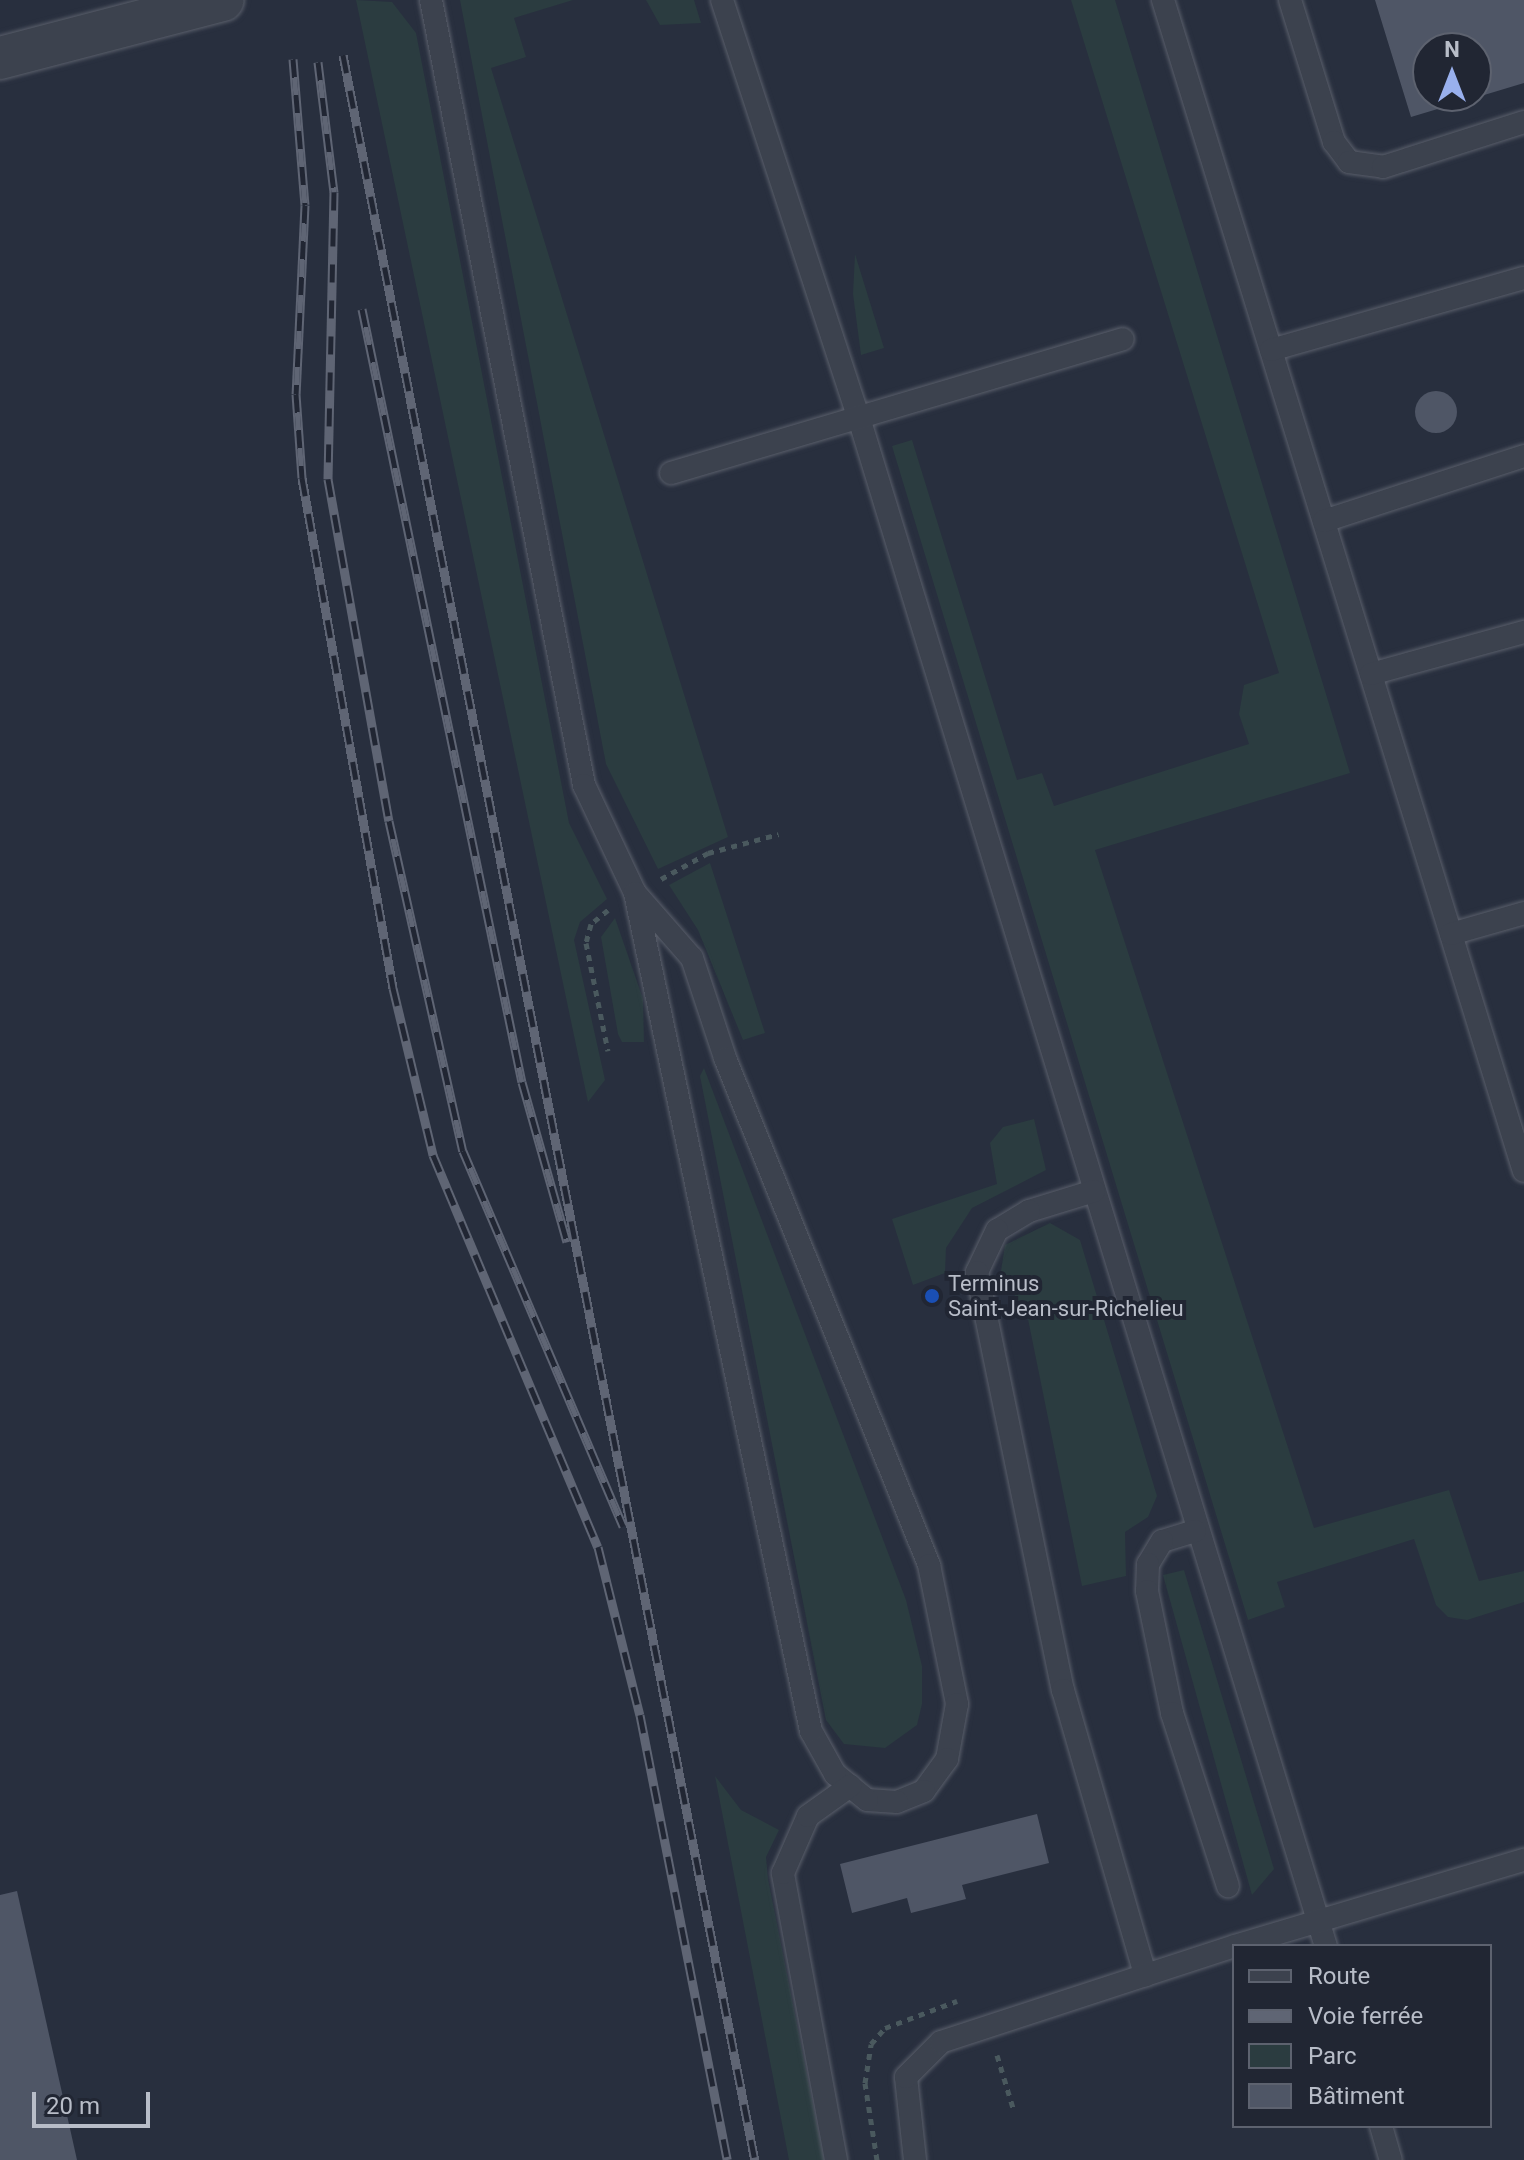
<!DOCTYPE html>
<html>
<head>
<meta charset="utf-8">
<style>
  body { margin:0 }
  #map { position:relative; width:1524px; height:2160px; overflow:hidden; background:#282f3e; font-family:Roboto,sans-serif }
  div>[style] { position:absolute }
  .green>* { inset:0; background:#2b3c40 }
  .building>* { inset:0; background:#4f5666 }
  .round { border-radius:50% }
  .path>* { height:5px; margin-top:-2.5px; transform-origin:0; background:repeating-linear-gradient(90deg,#4a595e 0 6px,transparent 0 12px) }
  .roads { filter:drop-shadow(0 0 2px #5a5f6b) drop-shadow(0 0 2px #5a5f6b) }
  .service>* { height:22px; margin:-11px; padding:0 11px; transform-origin:11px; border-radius:11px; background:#3c424e }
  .minor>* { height:42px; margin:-21px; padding:0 21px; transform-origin:21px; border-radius:21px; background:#3c424e }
  .rail>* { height:9px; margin-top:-4.5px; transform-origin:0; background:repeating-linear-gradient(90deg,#212633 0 18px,#5f6574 0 36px); box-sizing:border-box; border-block:2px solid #5f6574 }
  .dots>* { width:22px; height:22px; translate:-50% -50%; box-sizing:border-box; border:4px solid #212633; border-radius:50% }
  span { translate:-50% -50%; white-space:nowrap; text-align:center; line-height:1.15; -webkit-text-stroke:8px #212633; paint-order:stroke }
  .poi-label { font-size:22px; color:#b8bdc8 }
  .left { translate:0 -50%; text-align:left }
  .legend { position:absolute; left:1232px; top:1944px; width:260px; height:184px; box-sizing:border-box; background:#212633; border:2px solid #5d626f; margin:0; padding:10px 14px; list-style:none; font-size:24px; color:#b8bdc8 }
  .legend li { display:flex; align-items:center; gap:16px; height:40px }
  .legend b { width:40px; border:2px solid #5d626f }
  .north { position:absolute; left:1412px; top:32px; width:80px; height:80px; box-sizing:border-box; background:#212633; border:2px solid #5d626f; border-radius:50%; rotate:0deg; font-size:22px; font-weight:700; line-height:32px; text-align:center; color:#b8bdc8 }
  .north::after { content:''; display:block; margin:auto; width:28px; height:36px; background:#99b0ed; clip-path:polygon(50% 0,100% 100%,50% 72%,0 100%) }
  .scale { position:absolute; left:32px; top:2092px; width:118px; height:36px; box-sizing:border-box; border:4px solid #b8bdc8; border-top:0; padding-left:10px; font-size:24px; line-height:28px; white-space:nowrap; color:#b8bdc8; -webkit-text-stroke:6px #212633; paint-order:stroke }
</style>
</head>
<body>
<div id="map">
  <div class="green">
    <i style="clip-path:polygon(356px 0,392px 2px,416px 33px,569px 823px,607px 899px,580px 922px,574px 940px,605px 1080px,588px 1102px)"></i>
    <i style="clip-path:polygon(460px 0,573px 0,514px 18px,526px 57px,491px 68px,728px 837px,658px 869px,606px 764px)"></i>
    <i style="clip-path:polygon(646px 0,694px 0,701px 23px,660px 25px)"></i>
    <i style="clip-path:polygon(1071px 0,1115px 0,1350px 773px,1095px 850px,1314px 1528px,1449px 1490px,1479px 1581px,1524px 1571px,1524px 1602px,1467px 1620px,1448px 1617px,1436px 1605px,1414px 1539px,1277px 1582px,1285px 1607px,1248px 1620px,892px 446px,912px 440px,1017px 780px,1042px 773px,1054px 806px,1249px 744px,1239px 714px,1244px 685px,1279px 673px)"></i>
    <i style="clip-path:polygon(855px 254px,884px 348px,861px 355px,853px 294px)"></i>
    <i style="clip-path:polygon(710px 863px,765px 1033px,743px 1040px,698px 930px,669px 885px)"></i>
    <i style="clip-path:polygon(615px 918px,643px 999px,644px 1042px,622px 1042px,618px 1034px,601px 937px)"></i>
    <i style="clip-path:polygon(704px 1068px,906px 1600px,922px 1666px,922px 1704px,917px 1725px,885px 1748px,844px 1744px,826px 1720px,700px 1076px)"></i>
    <i style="clip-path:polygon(1034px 1119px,1046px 1170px,972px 1208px,946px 1248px,945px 1273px,913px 1285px,892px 1219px,997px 1184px,990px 1143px,1003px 1127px)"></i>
    <i style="clip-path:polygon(1050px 1223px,1080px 1240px,1157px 1496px,1148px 1517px,1125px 1532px,1126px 1576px,1082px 1586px,1028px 1319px,1001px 1271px,1005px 1245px)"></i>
    <i style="clip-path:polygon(1184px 1570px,1274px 1869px,1252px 1895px,1163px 1575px)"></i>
    <i style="clip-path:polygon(715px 1776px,741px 1810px,779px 1830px,766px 1857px,768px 1879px,824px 2160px,789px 2160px)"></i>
  </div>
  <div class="building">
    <i style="clip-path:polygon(evenodd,1375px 0,1524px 0,1524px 83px,1411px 117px,1375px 0,1428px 48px,1476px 48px,1476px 96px,1428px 96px,1428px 48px)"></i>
    <i class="round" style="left:1415px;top:391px;width:42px;height:42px"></i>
    <i style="clip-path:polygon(1037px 1814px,1049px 1863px,962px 1885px,966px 1899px,911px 1913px,907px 1898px,852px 1913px,840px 1864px)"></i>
    <i style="clip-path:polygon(17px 1891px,77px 2160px,0 2160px,0 1895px)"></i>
  </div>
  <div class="path">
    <i style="left:661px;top:879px;width:54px;rotate:-29deg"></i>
    <i style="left:708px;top:853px;width:73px;rotate:-15deg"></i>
    <i style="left:608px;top:910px;width:22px;rotate:141deg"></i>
    <i style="left:591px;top:924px;width:20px;rotate:105deg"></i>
    <i style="left:586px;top:943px;width:110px;rotate:78.5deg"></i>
    <i style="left:997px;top:2055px;width:59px;rotate:73.1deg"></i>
    <i style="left:877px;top:2160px;width:78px;rotate:-98.9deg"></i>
    <i style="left:865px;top:2083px;width:39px;rotate:-81deg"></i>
    <i style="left:871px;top:2044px;width:21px;rotate:-49deg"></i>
    <i style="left:885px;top:2028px;width:77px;rotate:-20.6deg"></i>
  </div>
  <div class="roads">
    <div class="service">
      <i style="left:431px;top:0;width:800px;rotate:78.97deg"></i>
      <i style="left:584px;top:785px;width:119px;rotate:64.7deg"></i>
      <i style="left:635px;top:893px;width:86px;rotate:48.8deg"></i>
      <i style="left:692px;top:958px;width:105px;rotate:71.7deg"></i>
      <i style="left:725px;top:1058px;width:547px;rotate:68.08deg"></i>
      <i style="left:929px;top:1565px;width:142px;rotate:78.6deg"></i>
      <i style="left:957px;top:1704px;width:56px;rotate:100.3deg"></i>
      <i style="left:947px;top:1759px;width:39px;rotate:126deg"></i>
      <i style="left:924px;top:1791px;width:29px;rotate:158deg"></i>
      <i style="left:897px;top:1802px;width:30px;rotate:-176deg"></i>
      <i style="left:867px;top:1800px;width:41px;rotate:-140.9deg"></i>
      <i style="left:835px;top:1774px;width:49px;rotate:-119.2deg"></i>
      <i style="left:811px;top:1731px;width:856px;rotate:-101.86deg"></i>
      <i style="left:722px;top:0;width:440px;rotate:71.9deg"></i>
      <i style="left:859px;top:418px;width:1598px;rotate:73.01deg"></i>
      <i style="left:1163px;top:0;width:1225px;rotate:72.87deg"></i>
      <i style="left:1290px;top:0;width:149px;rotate:72.8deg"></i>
      <i style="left:1334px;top:142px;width:25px;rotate:53deg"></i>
      <i style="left:1349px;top:162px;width:34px;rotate:8deg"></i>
      <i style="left:1383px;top:167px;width:148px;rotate:-17.7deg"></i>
      <i style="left:1271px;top:350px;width:263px;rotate:-15.9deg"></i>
      <i style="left:671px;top:473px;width:471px;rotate:-16.5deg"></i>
      <i style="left:1324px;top:521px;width:210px;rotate:-18deg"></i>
      <i style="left:1371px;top:674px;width:159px;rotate:-15.4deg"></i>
      <i style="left:1451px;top:934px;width:76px;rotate:-16deg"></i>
      <i style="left:1094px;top:1191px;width:68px;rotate:162.9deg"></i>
      <i style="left:1029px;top:1211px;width:37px;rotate:149deg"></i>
      <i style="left:997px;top:1230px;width:47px;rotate:115.5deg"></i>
      <i style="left:977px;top:1272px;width:427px;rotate:78.4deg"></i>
      <i style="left:1063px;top:1690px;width:297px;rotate:73.9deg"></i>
      <i style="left:1195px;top:1531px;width:34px;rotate:163deg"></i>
      <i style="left:1162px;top:1541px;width:27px;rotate:121deg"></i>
      <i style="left:1148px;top:1564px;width:27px;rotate:92deg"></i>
      <i style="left:1147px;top:1591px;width:125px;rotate:78.4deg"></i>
      <i style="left:1172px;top:1713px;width:182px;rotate:72.1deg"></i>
      <i style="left:1235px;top:1946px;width:302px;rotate:-16.6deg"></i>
      <i style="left:1381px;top:2126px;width:35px;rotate:74deg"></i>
      <i style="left:836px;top:2160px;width:292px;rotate:-100.5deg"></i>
      <i style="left:783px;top:1873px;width:62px;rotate:-66.3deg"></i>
      <i style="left:808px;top:1816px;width:52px;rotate:-35.5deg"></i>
      <i style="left:915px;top:2160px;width:83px;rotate:-96.2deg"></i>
      <i style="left:906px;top:2077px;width:49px;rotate:-45deg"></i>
      <i style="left:941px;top:2042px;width:308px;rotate:-18.1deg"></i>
    </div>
    <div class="minor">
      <i style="left:0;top:58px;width:230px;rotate:-14.6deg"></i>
    </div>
  </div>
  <div class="rail">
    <i style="left:343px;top:55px;width:2145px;rotate:78.93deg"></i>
    <i style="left:293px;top:59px;width:146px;rotate:85.3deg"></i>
    <i style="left:305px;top:205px;width:189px;rotate:92.7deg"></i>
    <i style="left:296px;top:394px;width:84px;rotate:85.9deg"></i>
    <i style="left:302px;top:478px;width:518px;rotate:79.88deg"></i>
    <i style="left:393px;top:988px;width:172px;rotate:76.5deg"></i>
    <i style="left:433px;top:1155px;width:425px;rotate:67.2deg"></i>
    <i style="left:598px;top:1547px;width:173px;rotate:76deg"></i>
    <i style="left:640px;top:1715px;width:453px;rotate:78.9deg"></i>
    <i style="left:318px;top:62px;width:131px;rotate:83deg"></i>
    <i style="left:334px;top:192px;width:287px;rotate:91.2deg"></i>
    <i style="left:328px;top:479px;width:347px;rotate:79.9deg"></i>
    <i style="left:389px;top:821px;width:338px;rotate:77.4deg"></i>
    <i style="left:463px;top:1151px;width:408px;rotate:66.9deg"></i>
    <i style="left:362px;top:309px;width:789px;rotate:78.31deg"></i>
    <i style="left:522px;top:1082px;width:166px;rotate:74.3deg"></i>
  </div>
  <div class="dots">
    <i style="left:932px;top:1296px;background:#1a4fb4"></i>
  </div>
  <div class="poi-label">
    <span class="left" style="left:948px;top:1296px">Terminus<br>Saint-Jean-sur-Richelieu</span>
  </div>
  <ul class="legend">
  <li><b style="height:10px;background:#3c424e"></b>Route</li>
  <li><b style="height:10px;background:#5f6574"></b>Voie ferrée</li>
  <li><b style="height:22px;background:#2b3c40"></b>Parc</li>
  <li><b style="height:22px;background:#4f5666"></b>Bâtiment</li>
  </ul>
  <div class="north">N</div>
  <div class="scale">20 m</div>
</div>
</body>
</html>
